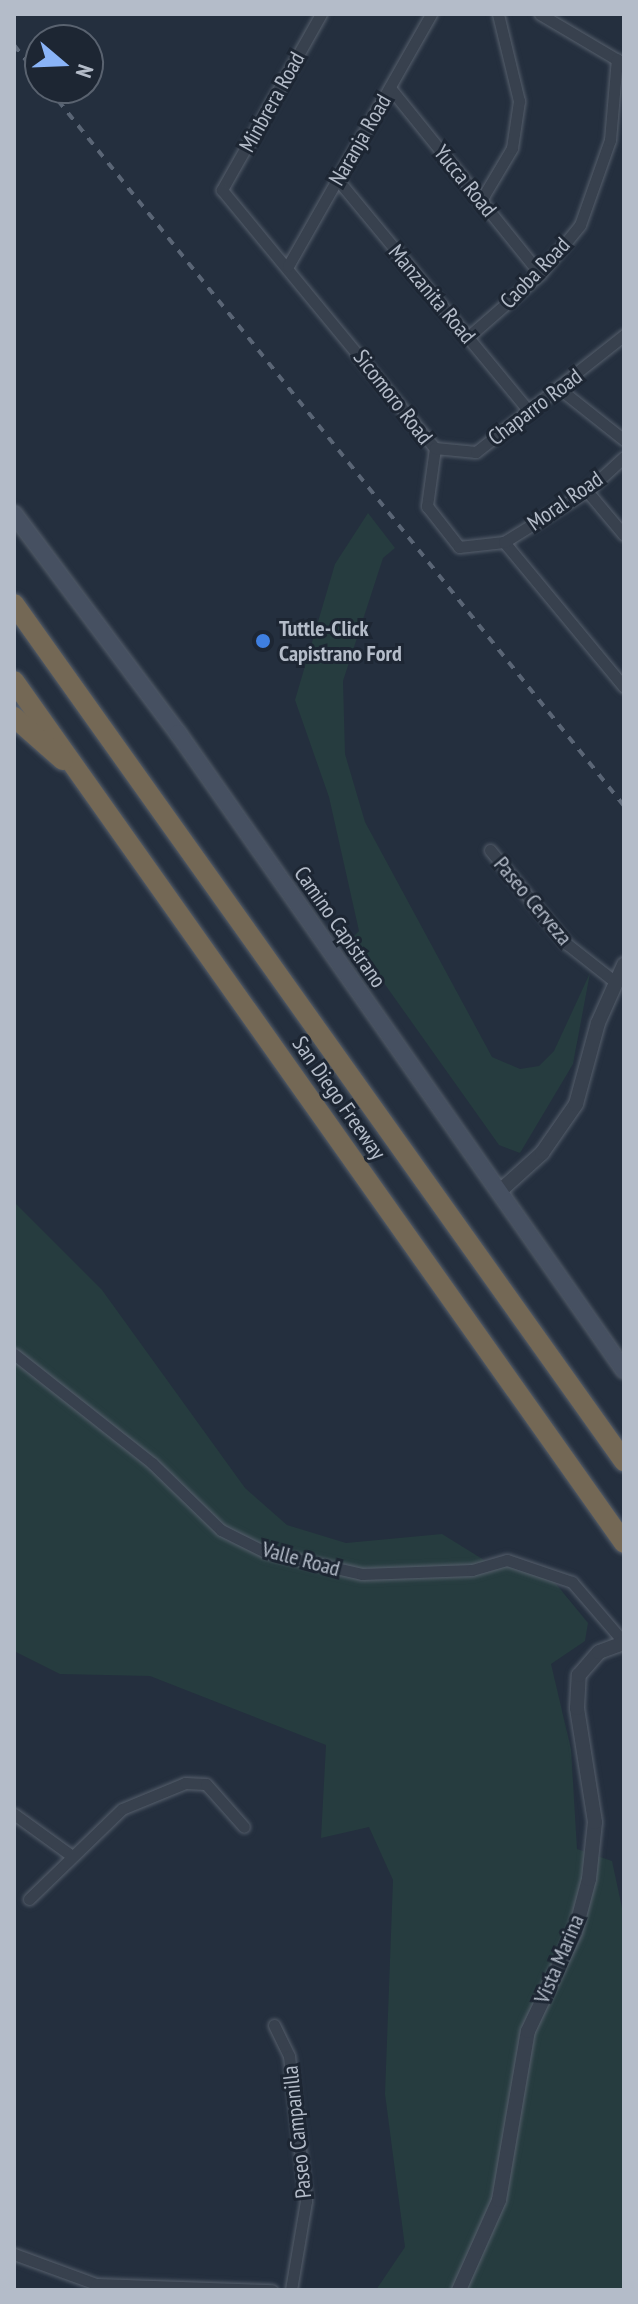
<!DOCTYPE html>
<html>
<head>
<meta charset="utf-8">
<style>
  body { margin:0 }
  #map { position:relative; width:638px; height:2304px; overflow:hidden; background:#242f3e; font-family:"PT Sans Narrow",sans-serif }
  div>[style] { position:absolute }
  .green>* { inset:0; background:#263c3f }
  .roads { filter:drop-shadow(0 0 2px #565f6c) drop-shadow(0 0 2px #565f6c) }
  .minor>* { height:11px; margin:-5.5px; padding:0 5.5px; transform-origin:5.5px; border-radius:5.5px; background:#38414e }
  .tertiary>* { height:14px; margin:-7px; padding:0 7px; transform-origin:7px; border-radius:7px; background:#38414e }
  .secondary>* { height:16px; margin:-8px; padding:0 8px; transform-origin:8px; border-radius:8px; background:#465061 }
  .motorway>* { height:20px; margin:-10px; padding:0 10px; transform-origin:10px; border-radius:10px; background:#746855 }
  .rail>* { height:4px; margin-top:-2px; transform-origin:0; background:repeating-linear-gradient(90deg,#5a6575 0 8px,transparent 0 16px) }
  .dots>* { width:22px; height:22px; translate:-50% -50%; box-sizing:border-box; border:4px solid #1d2633; border-radius:50% }
  span { translate:-50% -50%; white-space:nowrap; text-align:center; line-height:1.15; -webkit-text-stroke:6px #1d2633; paint-order:stroke }
  .street-label { font-size:22px; color:#b4bcc9 }
  .poi-label { font-size:22px; color:#b4bcc9; font-weight:700 }
  .left { translate:0 -50%; text-align:left }
  .frame { position:absolute; inset:0; border:16px solid #b4bcc9; pointer-events:none }
  .north { position:absolute; left:24px; top:24px; width:80px; height:80px; box-sizing:border-box; background:#1d2633; border:2px solid #59626f; border-radius:50%; rotate:109deg; font-size:22px; font-weight:700; line-height:32px; text-align:center; color:#b4bcc9 }
  .north::after { content:''; display:block; margin:auto; width:28px; height:36px; background:#8ab4f8; clip-path:polygon(50% 0,100% 100%,50% 72%,0 100%) }
</style>
</head>
<body>
<div id="map">
  <div class="green">
    <i style="clip-path:polygon(368px 513px,395px 548px,383px 558px,343px 681px,345px 754px,365px 822px,492px 1057px,520px 1069px,539px 1066px,554px 1051px,590px 973px,573px 1064px,520px 1153px,499px 1145px,352px 938px,359px 931px,329px 797px,295px 700px,335px 564px)"></i>
    <i style="clip-path:polygon(14px 1202px,102px 1290px,245px 1488px,287px 1525px,346px 1543px,442px 1534px,484px 1560px,552px 1579px,588px 1623px,585px 1641px,551px 1664px,571px 1749px,577px 1849px,612px 1861px,624px 1917px,624px 2290px,376px 2290px,405px 2247px,385px 2094px,393px 1880px,369px 1827px,321px 1838px,326px 1745px,150px 1676px,60px 1674px,14px 1651px)"></i>
  </div>
  <div class="roads">
    <div class="minor">
      <i style="left:321px;top:14px;width:202px;rotate:119.4deg"></i>
      <i style="left:222px;top:190px;width:335px;rotate:50.5deg"></i>
      <i style="left:435px;top:448px;width:59px;rotate:97.9deg"></i>
      <i style="left:427px;top:506px;width:52px;rotate:52deg"></i>
      <i style="left:459px;top:547px;width:45px;rotate:-6.3deg"></i>
      <i style="left:504px;top:542px;width:188px;rotate:50.4deg"></i>
      <i style="left:540px;top:14px;width:96px;rotate:30.6deg"></i>
      <i style="left:390px;top:88px;width:239px;rotate:51.1deg"></i>
      <i style="left:337px;top:179px;width:300px;rotate:50.4deg"></i>
      <i style="left:480px;top:202px;width:63px;rotate:-59.3deg"></i>
      <i style="left:512px;top:148px;width:48px;rotate:-81.5deg"></i>
      <i style="left:519px;top:101px;width:89px;rotate:-103.6deg"></i>
      <i style="left:288px;top:266px;width:290px;rotate:-60.4deg"></i>
      <i style="left:468px;top:337px;width:96px;rotate:-41.2deg"></i>
      <i style="left:540px;top:274px;width:63px;rotate:-50.8deg"></i>
      <i style="left:580px;top:225px;width:90px;rotate:-70.6deg"></i>
      <i style="left:610px;top:140px;width:81px;rotate:-85.1deg"></i>
      <i style="left:561px;top:390px;width:80px;rotate:38.4deg"></i>
      <i style="left:435px;top:448px;width:41px;rotate:5.6deg"></i>
      <i style="left:476px;top:452px;width:189px;rotate:-38.3deg"></i>
      <i style="left:587px;top:491px;width:57px;rotate:49.9deg"></i>
      <i style="left:504px;top:542px;width:97px;rotate:-31.6deg"></i>
      <i style="left:587px;top:491px;width:50px;rotate:-42.6deg"></i>
      <i style="left:490px;top:850px;width:122px;rotate:50.7deg"></i>
      <i style="left:567px;top:944px;width:60px;rotate:38.2deg"></i>
      <i style="left:14px;top:1354px;width:176px;rotate:38.3deg"></i>
      <i style="left:152px;top:1463px;width:96px;rotate:44.2deg"></i>
      <i style="left:221px;top:1530px;width:49px;rotate:26.6deg"></i>
      <i style="left:265px;top:1552px;width:99px;rotate:12.8deg"></i>
      <i style="left:362px;top:1574px;width:110px;rotate:-2.1deg"></i>
      <i style="left:472px;top:1570px;width:36px;rotate:-16deg"></i>
      <i style="left:507px;top:1560px;width:69px;rotate:18.7deg"></i>
      <i style="left:572px;top:1582px;width:75px;rotate:49.3deg"></i>
      <i style="left:14px;top:1814px;width:72px;rotate:35.9deg"></i>
      <i style="left:29px;top:1899px;width:129px;rotate:-44.1deg"></i>
      <i style="left:122px;top:1809px;width:68px;rotate:-22.4deg"></i>
      <i style="left:185px;top:1783px;width:21px;rotate:3deg"></i>
      <i style="left:206px;top:1784px;width:57px;rotate:48.5deg"></i>
      <i style="left:274px;top:2025px;width:34px;rotate:64deg"></i>
      <i style="left:289px;top:2056px;width:146px;rotate:83.3deg"></i>
      <i style="left:306px;top:2201px;width:90px;rotate:99.6deg"></i>
      <i style="left:14px;top:2254px;width:87px;rotate:20.1deg"></i>
      <i style="left:96px;top:2284px;width:176px;rotate:2deg"></i>
    </div>
    <div class="tertiary">
      <i style="left:500px;top:1191px;width:57px;rotate:-42.1deg"></i>
      <i style="left:542px;top:1153px;width:60px;rotate:-55.2deg"></i>
      <i style="left:576px;top:1104px;width:84px;rotate:-74.8deg"></i>
      <i style="left:598px;top:1023px;width:64px;rotate:-65.9deg"></i>
      <i style="left:459px;top:2290px;width:98px;rotate:-66deg"></i>
      <i style="left:499px;top:2200px;width:171px;rotate:-80.3deg"></i>
      <i style="left:528px;top:2031px;width:110px;rotate:-64.6deg"></i>
      <i style="left:575px;top:1932px;width:55px;rotate:-75.2deg"></i>
      <i style="left:589px;top:1879px;width:57px;rotate:-84deg"></i>
      <i style="left:595px;top:1822px;width:115px;rotate:-99deg"></i>
      <i style="left:577px;top:1708px;width:33px;rotate:-87deg"></i>
      <i style="left:579px;top:1675px;width:30px;rotate:-49deg"></i>
      <i style="left:599px;top:1652px;width:27px;rotate:-20deg"></i>
    </div>
    <div class="secondary">
      <i style="left:14px;top:514px;width:274px;rotate:53.2deg"></i>
      <i style="left:178px;top:733px;width:778px;rotate:55deg"></i>
    </div>
    <div class="motorway">
      <i style="left:14px;top:604px;width:1052px;rotate:54.56deg"></i>
      <i style="left:14px;top:681px;width:1056px;rotate:54.71deg"></i>
      <i style="left:14px;top:717px;width:65px;rotate:41.3deg"></i>
    </div>
  </div>
  <div class="rail">
    <i style="left:14px;top:45px;width:42px;rotate:51.8deg"></i>
    <i style="left:48px;top:88px;width:920px;rotate:51.26deg"></i>
  </div>
  <div class="dots">
    <i style="left:263px;top:641px;background:#3f7fe0"></i>
  </div>
  <div class="street-label">
    <span style="left:272px;top:102px;rotate:-61deg">Minbrera Road</span>
    <span style="left:360px;top:140px;rotate:-60deg">Naranja Road</span>
    <span style="left:465px;top:181px;rotate:51deg">Yucca Road</span>
    <span style="left:535px;top:273px;rotate:-46deg">Caoba Road</span>
    <span style="left:432px;top:294px;rotate:50deg">Manzanita Road</span>
    <span style="left:393px;top:397px;rotate:52deg">Sicomoro Road</span>
    <span style="left:535px;top:407px;rotate:-37deg">Chaparro Road</span>
    <span style="left:565px;top:501px;rotate:-35deg">Moral Road</span>
    <span style="left:533px;top:901px;rotate:50deg">Paseo Cerveza</span>
    <span style="left:340px;top:927px;rotate:55deg">Camino Capistrano</span>
    <span style="left:339px;top:1098px;rotate:55deg">San Diego Freeway</span>
    <span style="left:301px;top:1559px;rotate:15deg">Valle Road</span>
    <span style="left:559px;top:1959px;rotate:-67deg">Vista Marina</span>
    <span style="left:297px;top:2132px;rotate:-96deg">Paseo Campanilla</span>
  </div>
  <div class="poi-label">
    <span class="left" style="left:279px;top:641px">Tuttle-Click<br>Capistrano Ford</span>
  </div>
  <div class="frame"></div>
  <div class="north">N</div>
</div>
</body>
</html>
